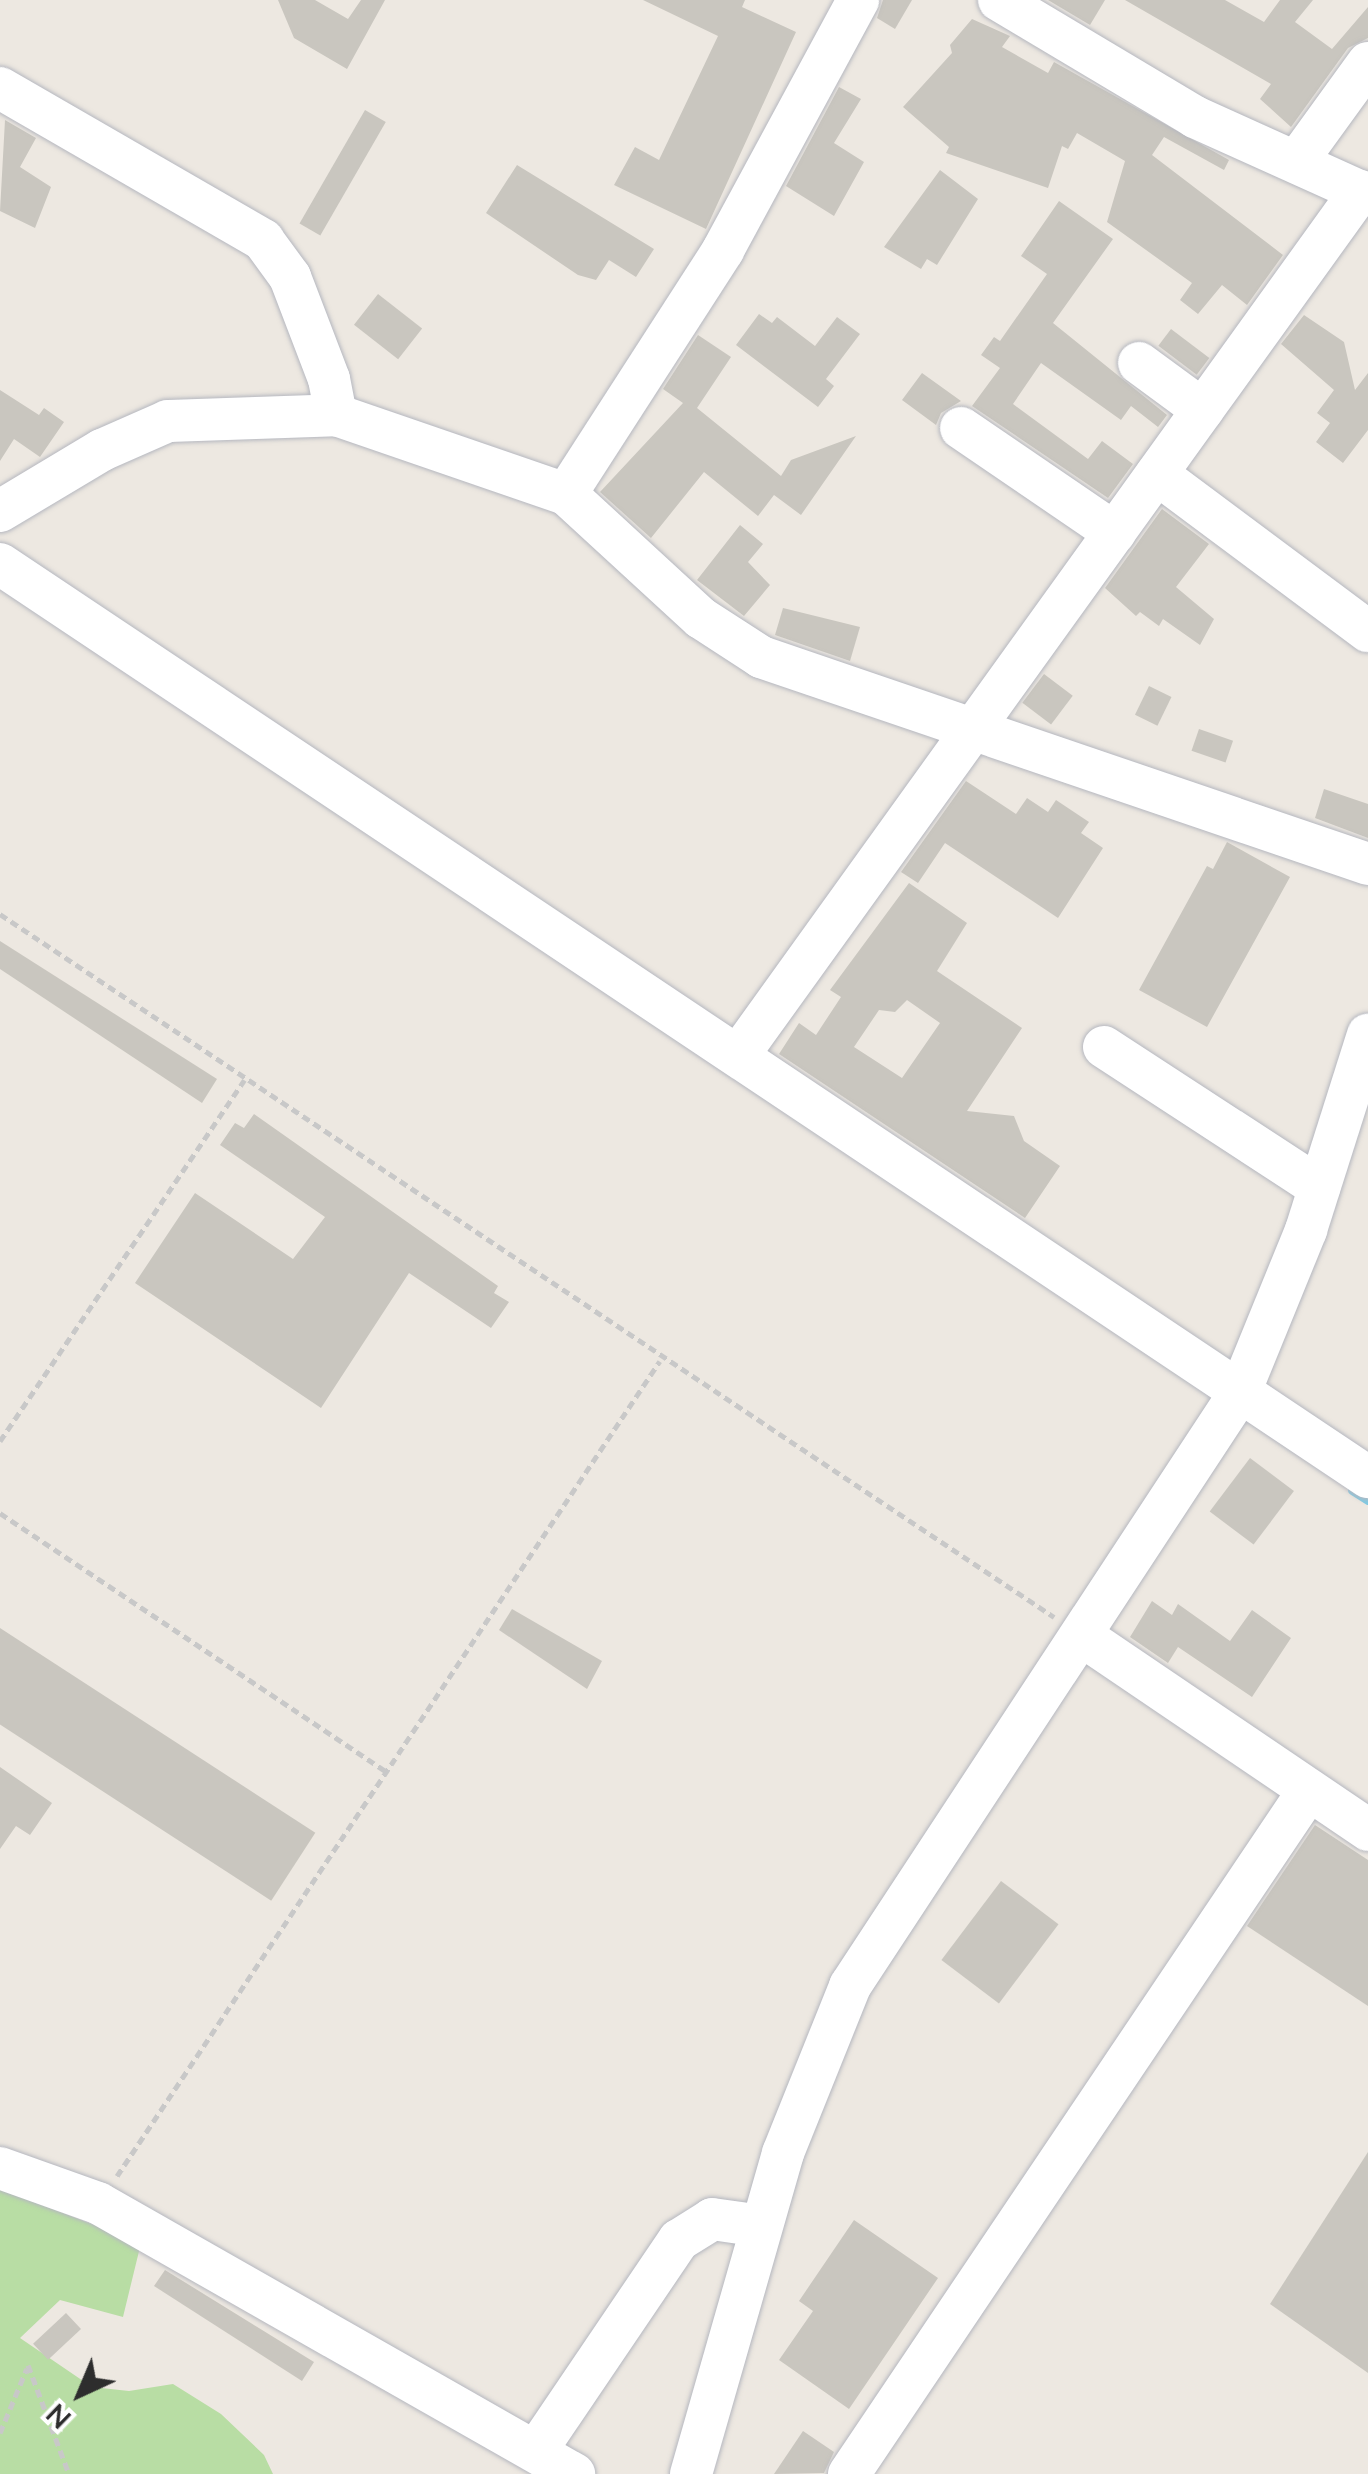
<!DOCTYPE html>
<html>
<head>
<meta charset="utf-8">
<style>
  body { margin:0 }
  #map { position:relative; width:1368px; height:2474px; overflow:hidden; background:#ede8e1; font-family:"Nunito Sans",sans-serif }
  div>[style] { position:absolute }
  .green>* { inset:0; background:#b8dda4 }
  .stream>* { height:9px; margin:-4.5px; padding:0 4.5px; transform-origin:4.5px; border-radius:4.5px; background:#80cae3 }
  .building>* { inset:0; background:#c9c6bf; transform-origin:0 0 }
  .path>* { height:5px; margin-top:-2.5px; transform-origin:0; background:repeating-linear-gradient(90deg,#c8c8c8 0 8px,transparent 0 13px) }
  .roads { filter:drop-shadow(0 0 2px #b5b7bf) drop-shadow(0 0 2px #b5b7bf) }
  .minor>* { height:42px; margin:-21px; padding:0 21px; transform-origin:21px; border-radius:21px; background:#fff }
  span { translate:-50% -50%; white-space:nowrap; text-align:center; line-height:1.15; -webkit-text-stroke:8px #fff; paint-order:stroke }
  .north { position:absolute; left:30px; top:2344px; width:100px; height:100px; -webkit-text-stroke:8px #fff; paint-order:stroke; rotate:224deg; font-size:28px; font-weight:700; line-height:40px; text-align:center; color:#2d2d2d }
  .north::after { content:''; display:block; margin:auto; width:35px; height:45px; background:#2d2d2d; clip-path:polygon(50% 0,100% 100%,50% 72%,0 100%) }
</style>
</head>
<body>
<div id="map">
  <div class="green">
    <i style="clip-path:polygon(0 2189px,141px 2243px,123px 2317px,60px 2300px,20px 2338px,92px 2387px,129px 2391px,173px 2384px,221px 2414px,264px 2455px,273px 2474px,0 2474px)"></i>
  </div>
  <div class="stream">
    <i style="left:1352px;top:1490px;width:19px;rotate:32deg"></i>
  </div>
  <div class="building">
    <i style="clip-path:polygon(278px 0,315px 0,348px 19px,361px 0,385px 0,347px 69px,294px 38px)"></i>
    <i style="clip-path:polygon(643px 0,745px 0,742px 7px,796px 32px,706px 229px,614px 185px,635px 147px,659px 160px,718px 36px)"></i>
    <i style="clip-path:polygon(883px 0,912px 0,895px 29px,877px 18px)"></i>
    <i style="clip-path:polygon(1048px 0,1105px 0,1090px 25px)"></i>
    <i style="clip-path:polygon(1125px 0,1225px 0,1264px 22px,1280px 0,1313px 0,1295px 22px,1332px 49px,1368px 7px,1368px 38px,1348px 48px,1291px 127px,1260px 99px,1271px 84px)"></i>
    <i style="clip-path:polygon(972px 19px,1010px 36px,1002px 47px,1048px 73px,1054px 62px,1229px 160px,1224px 170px,1164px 137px,1152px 155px,1283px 255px,1247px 305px,1222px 285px,1198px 314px,1180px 300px,1192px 283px,1107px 222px,1125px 161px,1077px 133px,1068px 149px,1062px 146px,1048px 188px,946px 153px,949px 147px,903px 107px,952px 53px,950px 45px)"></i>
    <i style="clip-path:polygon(839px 87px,861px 99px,834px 143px,864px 162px,834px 216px,786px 186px)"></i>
    <i style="left:365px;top:110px;width:24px;height:131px;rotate:30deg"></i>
    <i style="clip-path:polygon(5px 120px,36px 138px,20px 167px,51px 187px,35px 228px,0 211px)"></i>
    <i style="clip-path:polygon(517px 165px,654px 249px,636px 277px,609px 260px,596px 280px,578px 275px,486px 213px)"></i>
    <i style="clip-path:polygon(940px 170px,978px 199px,937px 265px,927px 259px,921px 269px,884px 247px)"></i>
    <i style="clip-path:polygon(1059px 201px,1113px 239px,1053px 323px,1167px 415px,1158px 427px,1131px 406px,1121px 420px,1041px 363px,1013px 404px,1088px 459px,1102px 441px,1133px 464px,1108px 498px,972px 406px,1000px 368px,981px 355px,994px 337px,1000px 341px,1047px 274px,1021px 256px)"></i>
    <i style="left:378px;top:294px;width:56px;height:39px;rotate:38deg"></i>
    <i style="clip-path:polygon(759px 314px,772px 323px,777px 317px,815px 346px,837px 317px,860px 334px,826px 379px,834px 386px,818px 407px,736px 345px)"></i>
    <i style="clip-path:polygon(1304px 315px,1344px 342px,1355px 390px,1368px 373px,1368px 430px,1343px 463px,1316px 442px,1330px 423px,1317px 413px,1334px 390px,1281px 344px)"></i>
    <i style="left:1171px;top:329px;width:48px;height:21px;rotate:37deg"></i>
    <i style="clip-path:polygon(698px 335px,731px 357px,697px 408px,781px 476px,791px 460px,856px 436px,801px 515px,774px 495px,758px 516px,704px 472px,651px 538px,600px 492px,683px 403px,663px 389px)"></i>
    <i style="clip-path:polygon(922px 373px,961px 401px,941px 413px,936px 425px,902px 400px)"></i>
    <i style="clip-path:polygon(0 390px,39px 415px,44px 408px,64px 422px,40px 457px,14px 439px,0 461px)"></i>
    <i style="clip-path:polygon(1162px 509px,1209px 544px,1176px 587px,1214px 619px,1200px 645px,1163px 619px,1159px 626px,1140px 612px,1136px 616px,1105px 588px)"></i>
    <i style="clip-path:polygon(740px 525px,763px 544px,748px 562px,770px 585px,744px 616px,697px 580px)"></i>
    <i style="clip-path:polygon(783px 608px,860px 627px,850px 661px,775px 635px)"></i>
    <i style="left:1044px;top:674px;width:36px;height:36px;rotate:37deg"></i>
    <i style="left:1149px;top:686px;width:25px;height:32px;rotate:26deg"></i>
    <i style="left:1199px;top:729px;width:36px;height:23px;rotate:19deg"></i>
    <i style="clip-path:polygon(966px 781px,1016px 814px,1027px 798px,1048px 812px,1056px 800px,1089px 822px,1081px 833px,1103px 848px,1058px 918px,945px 843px,918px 883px,901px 872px)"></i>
    <i style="clip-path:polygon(1324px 789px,1368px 804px,1368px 838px,1315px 818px)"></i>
    <i style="clip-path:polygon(1227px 842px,1290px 877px,1207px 1027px,1139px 990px,1207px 866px,1213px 869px)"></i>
    <i style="clip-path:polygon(evenodd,909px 883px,967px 923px,937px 971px,1022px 1028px,967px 1111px,1014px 1116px,1024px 1141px,1060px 1166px,1025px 1218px,779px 1054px,799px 1023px,816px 1035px,841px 997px,830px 990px,909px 883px,907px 1000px,940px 1023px,902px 1078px,854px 1047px,879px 1010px,895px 1012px,907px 1000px)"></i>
    <i style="clip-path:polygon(0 941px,217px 1079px,202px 1103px,0 969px)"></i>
    <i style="clip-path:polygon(254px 1114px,498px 1286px,494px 1293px,509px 1302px,491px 1328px,409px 1273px,321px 1408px,135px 1283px,195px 1193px,293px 1259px,325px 1217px,220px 1145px,235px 1123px,244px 1128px)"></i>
    <i style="left:1250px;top:1458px;width:55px;height:67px;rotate:37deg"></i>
    <i style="clip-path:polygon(1152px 1601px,1172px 1615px,1178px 1604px,1230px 1641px,1252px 1610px,1291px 1638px,1252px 1697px,1178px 1647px,1168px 1663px,1130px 1637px)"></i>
    <i style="clip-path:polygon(512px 1609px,602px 1661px,587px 1689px,499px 1630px)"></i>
    <i style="left:0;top:1628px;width:376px;height:81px;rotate:33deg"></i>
    <i style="clip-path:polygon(0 1767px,52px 1803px,30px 1835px,16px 1826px,0 1849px)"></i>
    <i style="clip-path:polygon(1315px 1825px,1368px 1860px,1368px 2006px,1247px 1926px)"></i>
    <i style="left:1001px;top:1881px;width:72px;height:99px;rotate:37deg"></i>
    <i style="clip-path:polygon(1368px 2152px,1368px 2373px,1270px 2304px)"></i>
    <i style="clip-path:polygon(854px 2220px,938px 2278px,849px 2409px,779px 2360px,813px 2311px,799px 2301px)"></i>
    <i style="clip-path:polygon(165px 2270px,314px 2362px,302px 2381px,154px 2286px)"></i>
    <i style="left:66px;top:2313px;width:22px;height:45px;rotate:47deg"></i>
    <i style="clip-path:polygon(803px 2431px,834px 2452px,824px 2473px,774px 2474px)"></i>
  </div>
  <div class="path">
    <i style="left:0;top:914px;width:1267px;rotate:33.7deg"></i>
    <i style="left:0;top:1441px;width:436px;rotate:-55.9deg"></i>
    <i style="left:0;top:1513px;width:464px;rotate:33.8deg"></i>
    <i style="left:117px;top:2176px;width:979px;rotate:-56.33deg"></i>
    <i style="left:28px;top:2365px;width:116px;rotate:69.4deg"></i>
    <i style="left:0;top:2433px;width:70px;rotate:-67.4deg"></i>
  </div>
  <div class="roads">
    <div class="minor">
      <i style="left:999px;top:0;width:228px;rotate:30.8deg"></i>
      <i style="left:1195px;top:117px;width:190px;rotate:24.3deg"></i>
      <i style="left:0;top:88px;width:304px;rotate:30deg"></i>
      <i style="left:263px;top:240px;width:46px;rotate:53.9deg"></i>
      <i style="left:290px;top:277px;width:109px;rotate:69.1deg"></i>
      <i style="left:329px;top:379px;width:37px;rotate:79deg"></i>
      <i style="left:1297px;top:161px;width:121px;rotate:-54.1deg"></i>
      <i style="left:1139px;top:363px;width:79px;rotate:36.3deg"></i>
      <i style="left:961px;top:428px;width:186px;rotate:34.3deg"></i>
      <i style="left:1157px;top:474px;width:263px;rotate:36.7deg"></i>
      <i style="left:566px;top:494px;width:290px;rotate:-57.2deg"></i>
      <i style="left:723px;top:250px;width:284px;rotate:-61.6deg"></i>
      <i style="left:0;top:511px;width:119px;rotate:-30.9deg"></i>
      <i style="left:102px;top:450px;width:72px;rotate:-23.7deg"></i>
      <i style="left:168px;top:421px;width:168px;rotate:-2deg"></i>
      <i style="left:336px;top:415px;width:243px;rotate:19deg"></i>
      <i style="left:566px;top:494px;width:183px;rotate:42.6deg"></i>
      <i style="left:701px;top:618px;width:72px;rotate:33deg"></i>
      <i style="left:761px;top:657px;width:641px;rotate:18.83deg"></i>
      <i style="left:0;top:564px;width:1645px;rotate:33.72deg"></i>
      <i style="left:1104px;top:1047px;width:257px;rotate:33.1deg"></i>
      <i style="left:740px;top:1053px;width:1062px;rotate:-54.27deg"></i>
      <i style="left:1082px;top:1636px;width:346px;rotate:34.1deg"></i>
      <i style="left:0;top:2168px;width:104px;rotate:19.7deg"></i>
      <i style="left:98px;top:2203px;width:548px;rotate:29.65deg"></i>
      <i style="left:536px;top:2451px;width:255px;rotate:-55.9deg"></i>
      <i style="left:679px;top:2240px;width:39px;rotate:-32deg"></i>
      <i style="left:712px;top:2219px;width:49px;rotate:8.1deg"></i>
      <i style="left:691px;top:2474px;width:334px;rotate:-74deg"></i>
      <i style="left:783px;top:2153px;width:180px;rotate:-68.1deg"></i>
      <i style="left:850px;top:1986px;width:711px;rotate:-56.71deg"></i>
      <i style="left:1240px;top:1392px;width:175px;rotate:-67.8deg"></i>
      <i style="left:1306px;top:1230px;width:205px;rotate:-72.4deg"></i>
      <i style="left:849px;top:2474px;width:824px;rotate:-56.08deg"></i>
    </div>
  </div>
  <div class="north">N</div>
</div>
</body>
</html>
